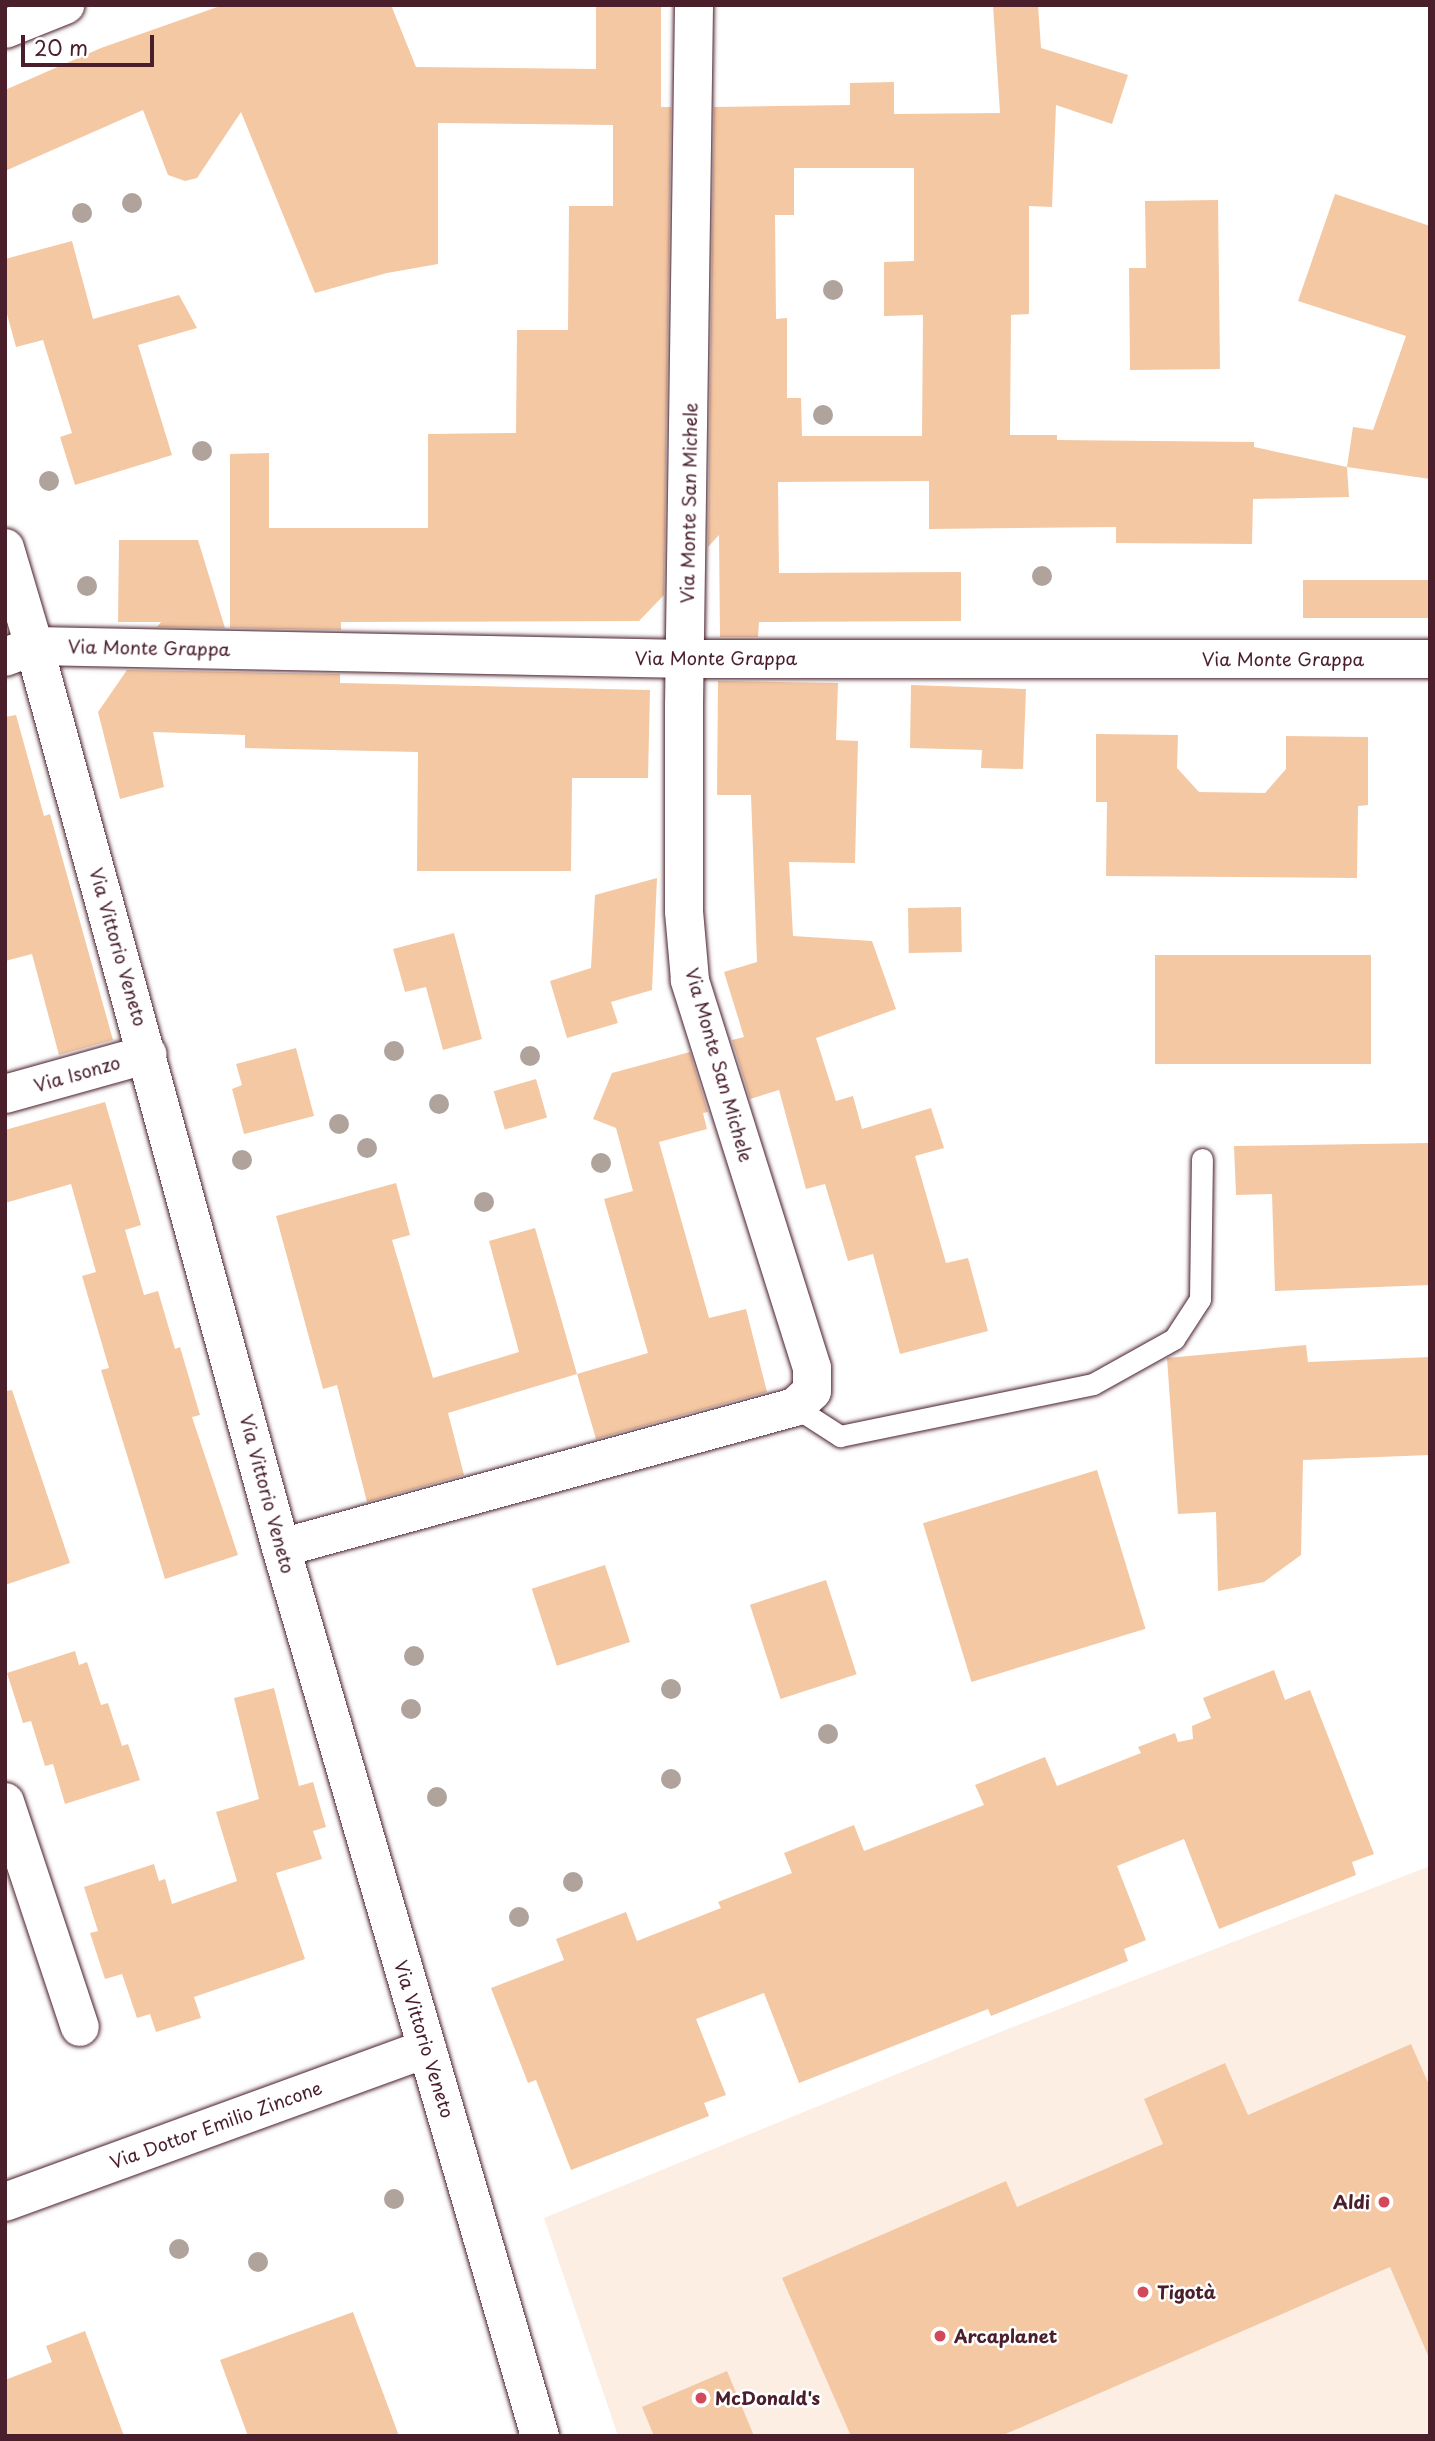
<!DOCTYPE html>
<html>
<head>
<meta charset="utf-8">
<style>
  body { margin:0 }
  #map { position:relative; width:1435px; height:2441px; overflow:hidden; background:#fff; font-family:"Playpen Sans",sans-serif }
  div>[style] { position:absolute }
  .built>* { inset:0; background:#fceee3 }
  .building>* { inset:0; background:#f4c8a3; transform-origin:0 0 }
  .roads { filter:drop-shadow(0 0 2px #4a1f2b) drop-shadow(0 0 2px #4a1f2b) }
  .service>* { height:21px; margin:-10.5px; padding:0 10.5px; transform-origin:10.5px; border-radius:10.5px; background:#fff }
  .minor>* { height:38px; margin:-19px; padding:0 19px; transform-origin:19px; border-radius:19px; background:#fff }
  .tertiary>* { height:38px; margin:-19px; padding:0 19px; transform-origin:19px; border-radius:19px; background:#fff }
  .trees>* { width:20px; height:20px; margin:-10px; border-radius:50%; background:#afa39c }
  .dots>* { width:19px; height:19px; translate:-50% -50%; box-sizing:border-box; border:4px solid #fff; border-radius:50% }
  span { translate:-50% -50%; white-space:nowrap; text-align:center; line-height:1.15; -webkit-text-stroke:5px #fff; paint-order:stroke }
  .street-label { font-size:18px; color:#4a1f2b }
  .poi-label { font-size:18px; color:#4a1f2b; font-weight:700 }
  .right { translate:-100% -50%; text-align:right }
  .left { translate:0 -50%; text-align:left }
  .frame { position:absolute; inset:0; border:7px solid #4a1f2b; pointer-events:none }
  .scale { position:absolute; left:21px; top:35px; width:133px; height:32px; box-sizing:border-box; border:4px solid #4a1f2b; border-top:0; padding-left:9px; font-size:21px; line-height:24px; white-space:nowrap; color:#4a1f2b; -webkit-text-stroke:5px #fff; paint-order:stroke }
</style>
</head>
<body>
<div id="map">
  <div class="built">
    <i style="clip-path:polygon(1430px 1866px,1430px 2436px,618px 2436px,544px 2218px,1010px 2028px)"></i>
  </div>
  <div class="building">
    <i style="clip-path:polygon(223px 5px,391px 5px,416px 67px,596px 69px,596px 5px,661px 5px,661px 107px,671px 107px,664px 595px,639px 621px,341px 622px,341px 630px,230px 628px,230px 454px,269px 453px,269px 528px,428px 528px,428px 434px,516px 433px,517px 330px,568px 330px,569px 206px,613px 206px,613px 125px,438px 123px,438px 264px,387px 273px,315px 293px,241px 112px,197px 178px,185px 181px,168px 175px,143px 110px,5px 171px,5px 90px,101px 48px)"></i>
    <i style="clip-path:polygon(evenodd,993px 5px,1038px 5px,1041px 48px,1128px 75px,1112px 124px,1056px 105px,1052px 207px,1029px 206px,1029px 314px,1011px 315px,1010px 435px,1057px 435px,1057px 440px,1254px 442px,1254px 447px,1347px 467px,1349px 497px,1253px 499px,1252px 544px,1116px 543px,1116px 527px,929px 529px,929px 481px,778px 482px,779px 573px,961px 572px,961px 621px,759px 622px,758px 637px,720px 637px,719px 535px,708px 547px,714px 107px,850px 105px,850px 83px,894px 82px,894px 114px,1000px 113px,993px 5px,794px 168px,914px 168px,914px 261px,884px 262px,884px 316px,923px 315px,922px 436px,802px 436px,801px 398px,787px 398px,787px 318px,776px 319px,775px 215px,794px 215px,794px 168px)"></i>
    <i style="clip-path:polygon(1335px 194px,1430px 226px,1430px 479px,1347px 467px,1353px 427px,1373px 430px,1406px 336px,1298px 301px)"></i>
    <i style="clip-path:polygon(1218px 200px,1220px 369px,1130px 370px,1129px 268px,1146px 268px,1145px 201px)"></i>
    <i style="clip-path:polygon(72px 241px,93px 319px,179px 295px,197px 328px,138px 345px,172px 455px,75px 485px,60px 437px,72px 433px,43px 340px,16px 347px,5px 307px,5px 259px)"></i>
    <i style="clip-path:polygon(119px 540px,198px 540px,225px 628px,157px 627px,161px 622px,118px 622px)"></i>
    <i style="left:1303px;top:580px;width:127px;height:38px"></i>
    <i style="clip-path:polygon(127px 670px,340px 674px,340px 683px,650px 690px,648px 778px,572px 778px,571px 871px,417px 871px,418px 752px,245px 748px,245px 735px,153px 732px,164px 787px,120px 799px,98px 712px)"></i>
    <i style="clip-path:polygon(718px 681px,838px 683px,836px 740px,858px 741px,855px 863px,789px 862px,793px 936px,872px 941px,896px 1009px,816px 1038px,836px 1101px,853px 1096px,862px 1129px,931px 1108px,944px 1148px,915px 1156px,946px 1263px,968px 1258px,988px 1331px,900px 1354px,873px 1254px,848px 1261px,825px 1184px,806px 1189px,779px 1090px,750px 1099px,732px 1040px,744px 1037px,724px 972px,757px 962px,751px 795px,717px 795px)"></i>
    <i style="clip-path:polygon(911px 685px,1026px 689px,1023px 769px,981px 768px,982px 750px,910px 748px)"></i>
    <i style="clip-path:polygon(16px 715px,44px 816px,50px 814px,113px 1040px,59px 1055px,32px 954px,5px 961px,5px 717px)"></i>
    <i style="clip-path:polygon(1096px 734px,1178px 735px,1177px 768px,1199px 792px,1265px 793px,1286px 769px,1286px 736px,1368px 737px,1368px 805px,1358px 806px,1357px 878px,1106px 876px,1107px 802px,1096px 802px)"></i>
    <i style="clip-path:polygon(657px 878px,652px 990px,611px 1002px,618px 1023px,567px 1038px,550px 981px,591px 968px,595px 895px)"></i>
    <i style="left:961px;top:907px;width:45px;height:53px;rotate:89deg"></i>
    <i style="clip-path:polygon(454px 933px,482px 1039px,443px 1050px,426px 987px,405px 992px,393px 949px)"></i>
    <i style="left:1155px;top:955px;width:216px;height:109px"></i>
    <i style="clip-path:polygon(296px 1048px,314px 1116px,244px 1134px,232px 1089px,242px 1085px,236px 1064px)"></i>
    <i style="clip-path:polygon(690px 1052px,708px 1112px,703px 1113px,707px 1129px,659px 1142px,709px 1318px,746px 1309px,767px 1392px,596px 1439px,577px 1374px,648px 1353px,604px 1199px,633px 1191px,616px 1128px,593px 1119px,612px 1073px)"></i>
    <i style="left:536px;top:1079px;width:40px;height:44px;rotate:74deg"></i>
    <i style="clip-path:polygon(105px 1102px,141px 1225px,125px 1230px,144px 1295px,158px 1291px,175px 1349px,180px 1347px,200px 1415px,192px 1417px,238px 1555px,165px 1579px,101px 1370px,109px 1368px,82px 1276px,96px 1272px,71px 1184px,5px 1203px,5px 1130px)"></i>
    <i style="clip-path:polygon(1430px 1143px,1430px 1285px,1275px 1291px,1272px 1194px,1236px 1195px,1234px 1146px)"></i>
    <i style="clip-path:polygon(396px 1183px,410px 1235px,392px 1240px,433px 1378px,519px 1352px,489px 1241px,535px 1228px,577px 1374px,448px 1413px,464px 1475px,367px 1502px,337px 1385px,323px 1389px,276px 1216px)"></i>
    <i style="clip-path:polygon(1306px 1345px,1308px 1362px,1430px 1357px,1430px 1455px,1303px 1460px,1301px 1555px,1264px 1582px,1218px 1591px,1216px 1512px,1178px 1514px,1167px 1358px)"></i>
    <i style="clip-path:polygon(12px 1390px,70px 1563px,5px 1585px,5px 1391px)"></i>
    <i style="left:1097px;top:1470px;width:166px;height:182px;rotate:73deg"></i>
    <i style="left:605px;top:1565px;width:81px;height:77px;rotate:72deg"></i>
    <i style="left:826px;top:1580px;width:99px;height:80px;rotate:72deg"></i>
    <i style="clip-path:polygon(75px 1651px,79px 1665px,87px 1662px,101px 1705px,108px 1703px,122px 1746px,128px 1744px,140px 1780px,65px 1804px,53px 1764px,45px 1766px,31px 1721px,23px 1723px,7px 1673px)"></i>
    <i style="clip-path:polygon(1274px 1670px,1285px 1700px,1310px 1690px,1374px 1854px,1352px 1862px,1356px 1875px,1219px 1929px,1184px 1839px,1117px 1866px,1146px 1940px,1124px 1949px,1128px 1961px,991px 2016px,988px 2009px,799px 2083px,764px 1993px,696px 2019px,726px 2095px,704px 2103px,709px 2116px,571px 2170px,536px 2080px,528px 2083px,491px 1988px,564px 1960px,556px 1939px,626px 1912px,637px 1941px,721px 1908px,718px 1902px,792px 1873px,784px 1853px,854px 1825px,864px 1851px,984px 1805px,975px 1785px,1045px 1757px,1057px 1786px,1141px 1753px,1138px 1747px,1175px 1733px,1178px 1742px,1193px 1739px,1192px 1726px,1211px 1718px,1203px 1698px)"></i>
    <i style="clip-path:polygon(274px 1688px,299px 1786px,313px 1782px,326px 1827px,313px 1831px,322px 1859px,276px 1873px,305px 1959px,194px 1997px,201px 2018px,156px 2032px,150px 2014px,137px 2018px,122px 1974px,105px 1979px,90px 1933px,98px 1931px,84px 1887px,154px 1864px,159px 1881px,165px 1879px,172px 1904px,237px 1881px,216px 1812px,259px 1799px,234px 1698px)"></i>
    <i style="clip-path:polygon(1411px 2044px,1430px 2087px,1430px 2360px,1390px 2267px,1001px 2436px,851px 2436px,782px 2278px,1006px 2181px,1017px 2207px,1163px 2144px,1144px 2099px,1225px 2063px,1248px 2115px)"></i>
    <i style="clip-path:polygon(353px 2312px,399px 2436px,248px 2436px,220px 2360px)"></i>
    <i style="clip-path:polygon(85px 2331px,124px 2436px,5px 2436px,5px 2380px,52px 2362px,46px 2346px)"></i>
    <i style="clip-path:polygon(727px 2371px,754px 2436px,654px 2436px,642px 2407px)"></i>
  </div>
  <div class="roads">
    <div class="service">
      <i style="left:795px;top:1407px;width:54px;rotate:32.8deg"></i>
      <i style="left:840px;top:1436px;width:258px;rotate:-11.6deg"></i>
      <i style="left:1093px;top:1384px;width:93px;rotate:-29.1deg"></i>
      <i style="left:1174px;top:1339px;width:48px;rotate:-57deg"></i>
      <i style="left:1200px;top:1299px;width:140px;rotate:-89.2deg"></i>
    </div>
    <div class="minor">
      <i style="left:5px;top:29px;width:65px;rotate:-21.8deg"></i>
      <i style="left:5px;top:657px;width:31px;rotate:-21deg"></i>
      <i style="left:34px;top:646px;width:935px;rotate:74.69deg"></i>
      <i style="left:281px;top:1548px;width:925px;rotate:73.74deg"></i>
      <i style="left:5px;top:1094px;width:148px;rotate:-15.6deg"></i>
      <i style="left:281px;top:1548px;width:533px;rotate:-15.34deg"></i>
      <i style="left:795px;top:1407px;width:23px;rotate:-43deg"></i>
      <i style="left:812px;top:1391px;width:23px;rotate:-90deg"></i>
      <i style="left:812px;top:1368px;width:407px;rotate:-107.5deg"></i>
      <i style="left:690px;top:980px;width:69px;rotate:-95deg"></i>
      <i style="left:684px;top:911px;width:206px;rotate:-90deg"></i>
      <i style="left:684px;top:705px;width:700px;rotate:-89.18deg"></i>
      <i style="left:5px;top:1802px;width:237px;rotate:71.6deg"></i>
      <i style="left:5px;top:2202px;width:449px;rotate:-20deg"></i>
    </div>
    <div class="tertiary">
      <i style="left:5px;top:548px;width:102px;rotate:73.5deg"></i>
      <i style="left:34px;top:646px;width:653px;rotate:1.14deg"></i>
      <i style="left:687px;top:659px;width:743px"></i>
    </div>
  </div>
  <div class="trees">
    <i style="left:132px;top:203px"></i>
    <i style="left:82px;top:213px"></i>
    <i style="left:833px;top:290px"></i>
    <i style="left:823px;top:415px"></i>
    <i style="left:202px;top:451px"></i>
    <i style="left:49px;top:481px"></i>
    <i style="left:1042px;top:576px"></i>
    <i style="left:87px;top:586px"></i>
    <i style="left:394px;top:1051px"></i>
    <i style="left:530px;top:1056px"></i>
    <i style="left:439px;top:1104px"></i>
    <i style="left:339px;top:1124px"></i>
    <i style="left:367px;top:1148px"></i>
    <i style="left:242px;top:1160px"></i>
    <i style="left:601px;top:1163px"></i>
    <i style="left:484px;top:1202px"></i>
    <i style="left:414px;top:1656px"></i>
    <i style="left:671px;top:1689px"></i>
    <i style="left:411px;top:1709px"></i>
    <i style="left:828px;top:1734px"></i>
    <i style="left:671px;top:1779px"></i>
    <i style="left:437px;top:1797px"></i>
    <i style="left:573px;top:1882px"></i>
    <i style="left:519px;top:1917px"></i>
    <i style="left:394px;top:2199px"></i>
    <i style="left:179px;top:2249px"></i>
    <i style="left:258px;top:2262px"></i>
  </div>
  <div class="dots">
    <i style="left:1384px;top:2202px;background:#d1495b"></i>
    <i style="left:1143px;top:2292px;background:#d1495b"></i>
    <i style="left:940px;top:2336px;background:#d1495b"></i>
    <i style="left:701px;top:2398px;background:#d1495b"></i>
  </div>
  <div class="street-label">
    <span style="left:689px;top:503px;rotate:-89deg">Via Monte San Michele</span>
    <span style="left:149px;top:648px;rotate:1deg">Via Monte Grappa</span>
    <span style="left:716px;top:658px">Via Monte Grappa</span>
    <span style="left:1283px;top:659px">Via Monte Grappa</span>
    <span style="left:118px;top:947px;rotate:74deg">Via Vittorio Veneto</span>
    <span style="left:719px;top:1065px;rotate:74deg">Via Monte San Michele</span>
    <span style="left:77px;top:1074px;rotate:-16deg">Via Isonzo</span>
    <span style="left:267px;top:1494px;rotate:75deg">Via Vittorio Veneto</span>
    <span style="left:424px;top:2039px;rotate:73deg">Via Vittorio Veneto</span>
    <span style="left:216px;top:2125px;rotate:-20deg">Via Dottor Emilio Zincone</span>
  </div>
  <div class="poi-label">
    <span class="right" style="left:1370px;top:2202px">Aldi</span>
    <span class="left" style="left:1157px;top:2292px">Tigotà</span>
    <span class="left" style="left:954px;top:2336px">Arcaplanet</span>
    <span class="left" style="left:715px;top:2398px">McDonald's</span>
  </div>
  <div class="frame"></div>
  <div class="scale">20 m</div>
</div>
</body>
</html>
